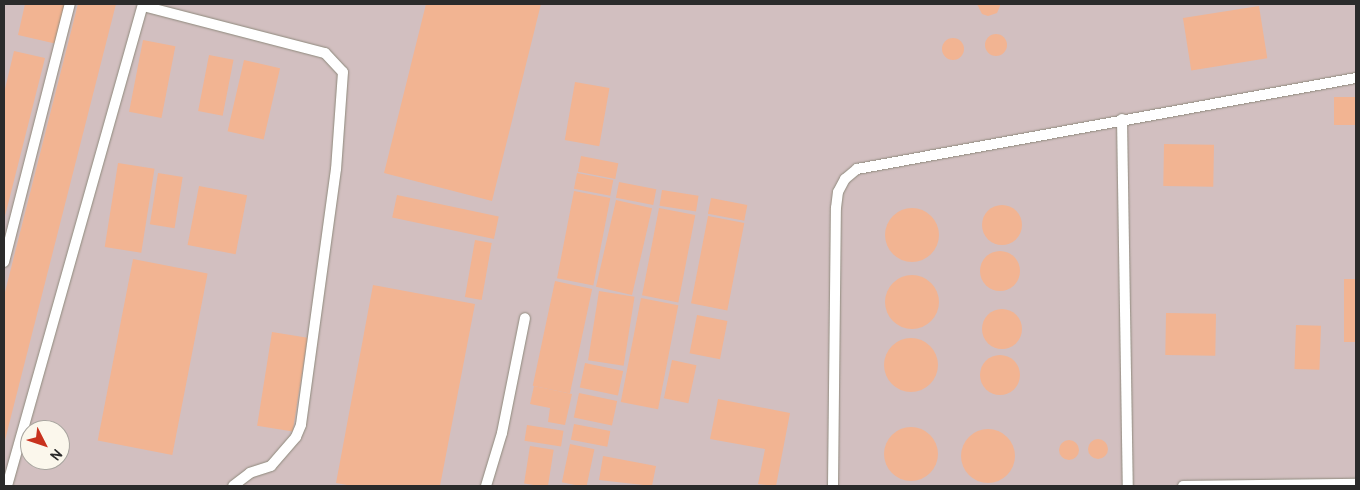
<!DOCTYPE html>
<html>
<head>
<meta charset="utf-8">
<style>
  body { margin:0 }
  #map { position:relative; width:1360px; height:490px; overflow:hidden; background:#f2e7cd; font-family:Pangolin,sans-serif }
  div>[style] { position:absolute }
  .industrial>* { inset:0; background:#d2bfc0 }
  .building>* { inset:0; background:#f2b492; transform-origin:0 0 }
  .round { border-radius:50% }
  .roads { filter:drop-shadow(0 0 1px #8e897c) drop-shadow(0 0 1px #8e897c) }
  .lane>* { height:10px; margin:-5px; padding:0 5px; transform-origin:5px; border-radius:5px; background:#fff }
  span { translate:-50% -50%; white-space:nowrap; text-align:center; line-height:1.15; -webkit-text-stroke:4px #fbf7ec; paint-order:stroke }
  .frame { position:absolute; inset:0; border:5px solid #2b2b2b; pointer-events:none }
  .north { position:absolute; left:20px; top:420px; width:50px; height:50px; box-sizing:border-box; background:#fbf7ec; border:1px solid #a8a59f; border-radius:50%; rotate:131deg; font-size:14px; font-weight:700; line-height:20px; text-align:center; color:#2b2b2b }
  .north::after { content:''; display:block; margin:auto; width:18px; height:22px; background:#c8321e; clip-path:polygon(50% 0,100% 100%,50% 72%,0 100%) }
</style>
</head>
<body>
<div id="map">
  <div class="industrial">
    <i style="clip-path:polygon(evenodd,4px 4px,1356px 4px,1356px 486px,4px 486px,4px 4px,30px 430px,60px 430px,60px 460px,30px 460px,30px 430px)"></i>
  </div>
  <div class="building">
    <i style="clip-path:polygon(25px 4px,66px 4px,57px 44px,18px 35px)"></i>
    <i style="clip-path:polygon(78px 4px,116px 4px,4px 444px,4px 296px)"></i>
    <i style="clip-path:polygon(426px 4px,541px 4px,492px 201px,384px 173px)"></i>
    <i style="clip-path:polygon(977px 4px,1000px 4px,1000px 6px,997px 13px,988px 16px,982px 14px)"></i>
    <i style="left:1259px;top:6px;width:53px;height:77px;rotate:81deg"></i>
    <i class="round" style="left:985px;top:34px;width:22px;height:22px"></i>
    <i class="round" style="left:942px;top:38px;width:22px;height:22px"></i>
    <i style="left:143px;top:40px;width:33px;height:73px;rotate:11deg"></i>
    <i style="clip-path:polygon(14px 51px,45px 58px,4px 220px,4px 93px)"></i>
    <i style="left:209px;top:55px;width:25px;height:57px;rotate:11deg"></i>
    <i style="left:244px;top:60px;width:37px;height:73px;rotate:13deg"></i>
    <i style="left:575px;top:82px;width:35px;height:59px;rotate:10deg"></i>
    <i style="left:1356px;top:97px;width:28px;height:22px;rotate:90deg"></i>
    <i style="left:1164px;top:144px;width:50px;height:42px;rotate:1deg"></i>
    <i style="left:581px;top:156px;width:38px;height:16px;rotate:11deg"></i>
    <i style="left:118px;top:163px;width:37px;height:85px;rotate:9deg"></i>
    <i style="left:158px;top:173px;width:25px;height:52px;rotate:9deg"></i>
    <i style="left:577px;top:173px;width:37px;height:16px;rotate:11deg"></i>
    <i style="left:619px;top:182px;width:38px;height:16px;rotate:11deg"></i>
    <i style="left:199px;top:186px;width:49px;height:60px;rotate:11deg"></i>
    <i style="left:662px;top:190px;width:37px;height:16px;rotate:9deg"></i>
    <i style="left:574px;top:191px;width:37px;height:89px;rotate:11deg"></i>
    <i style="left:397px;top:195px;width:104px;height:23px;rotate:12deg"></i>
    <i style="left:711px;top:198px;width:37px;height:16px;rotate:11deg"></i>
    <i style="left:616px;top:200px;width:37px;height:89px;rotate:13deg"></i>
    <i class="round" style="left:982px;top:205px;width:40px;height:40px"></i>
    <i class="round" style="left:885px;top:208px;width:54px;height:54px"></i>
    <i style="left:659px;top:208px;width:37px;height:89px;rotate:11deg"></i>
    <i style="left:708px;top:216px;width:37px;height:89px;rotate:11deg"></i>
    <i style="left:475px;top:240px;width:17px;height:58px;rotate:10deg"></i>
    <i class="round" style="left:980px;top:251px;width:40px;height:40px"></i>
    <i style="left:133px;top:259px;width:76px;height:185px;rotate:11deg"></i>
    <i class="round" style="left:885px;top:275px;width:54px;height:54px"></i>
    <i style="left:1344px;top:279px;width:12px;height:63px"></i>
    <i style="left:555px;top:281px;width:38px;height:107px;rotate:12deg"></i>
    <i style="clip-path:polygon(373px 285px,475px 304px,440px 486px,353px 486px,336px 483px)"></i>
    <i style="left:599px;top:291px;width:36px;height:70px;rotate:9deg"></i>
    <i style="left:641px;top:298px;width:38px;height:106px;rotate:11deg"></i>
    <i class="round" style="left:982px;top:309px;width:40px;height:40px"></i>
    <i style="left:1166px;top:313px;width:50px;height:42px;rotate:1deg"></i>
    <i style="left:697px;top:315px;width:31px;height:39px;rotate:11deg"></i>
    <i style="left:1296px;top:325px;width:25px;height:44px;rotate:2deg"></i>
    <i style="left:272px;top:332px;width:36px;height:95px;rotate:9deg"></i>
    <i class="round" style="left:884px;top:338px;width:54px;height:54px"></i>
    <i class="round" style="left:980px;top:355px;width:40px;height:40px"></i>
    <i style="left:672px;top:360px;width:25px;height:39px;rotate:12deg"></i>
    <i style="left:585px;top:363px;width:39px;height:25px;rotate:12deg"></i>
    <i style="clip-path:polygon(534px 386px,572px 394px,565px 425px,548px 422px,550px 408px,530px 404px)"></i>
    <i style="left:579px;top:393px;width:39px;height:25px;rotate:12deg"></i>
    <i style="clip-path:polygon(718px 399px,790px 413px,776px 486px,758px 484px,765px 449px,710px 439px)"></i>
    <i style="left:574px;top:424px;width:37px;height:16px;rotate:11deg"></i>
    <i style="left:527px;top:425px;width:37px;height:16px;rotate:9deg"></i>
    <i class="round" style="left:884px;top:427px;width:54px;height:54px"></i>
    <i class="round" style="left:961px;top:429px;width:54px;height:54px"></i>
    <i class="round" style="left:1088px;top:439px;width:20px;height:20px"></i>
    <i class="round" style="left:1059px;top:440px;width:20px;height:20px"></i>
    <i style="left:570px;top:444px;width:25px;height:39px;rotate:12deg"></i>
    <i style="left:530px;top:446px;width:24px;height:38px;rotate:9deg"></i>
    <i style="clip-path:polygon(603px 456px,656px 466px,652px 486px,599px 480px)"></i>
  </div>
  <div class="roads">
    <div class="lane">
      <i style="left:143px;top:6px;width:188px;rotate:14.5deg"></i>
      <i style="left:325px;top:53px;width:26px;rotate:47deg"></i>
      <i style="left:343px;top:72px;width:97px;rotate:94.1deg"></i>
      <i style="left:336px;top:169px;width:258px;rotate:97.8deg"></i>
      <i style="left:301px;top:425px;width:13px;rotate:113deg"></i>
      <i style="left:296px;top:437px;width:38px;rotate:131deg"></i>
      <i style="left:271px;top:466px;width:22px;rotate:162deg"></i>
      <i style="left:250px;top:473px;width:21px;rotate:143deg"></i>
      <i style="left:1122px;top:119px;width:367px;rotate:89.1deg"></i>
      <i style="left:4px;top:262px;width:266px;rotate:-75.7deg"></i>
      <i style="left:7px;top:486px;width:501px;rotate:-74.24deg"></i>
      <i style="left:486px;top:486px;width:55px;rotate:-73.2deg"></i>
      <i style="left:502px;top:433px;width:117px;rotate:-78.7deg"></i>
      <i style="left:833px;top:486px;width:278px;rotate:-89.4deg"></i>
      <i style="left:836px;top:208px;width:16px;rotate:-83deg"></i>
      <i style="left:838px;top:192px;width:15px;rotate:-62deg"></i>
      <i style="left:845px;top:179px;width:16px;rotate:-40deg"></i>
      <i style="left:857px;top:169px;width:507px;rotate:-10.34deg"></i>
      <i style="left:1183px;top:486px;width:173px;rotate:-0.7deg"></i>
    </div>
  </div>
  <div class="frame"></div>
  <div class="north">N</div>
</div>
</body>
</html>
